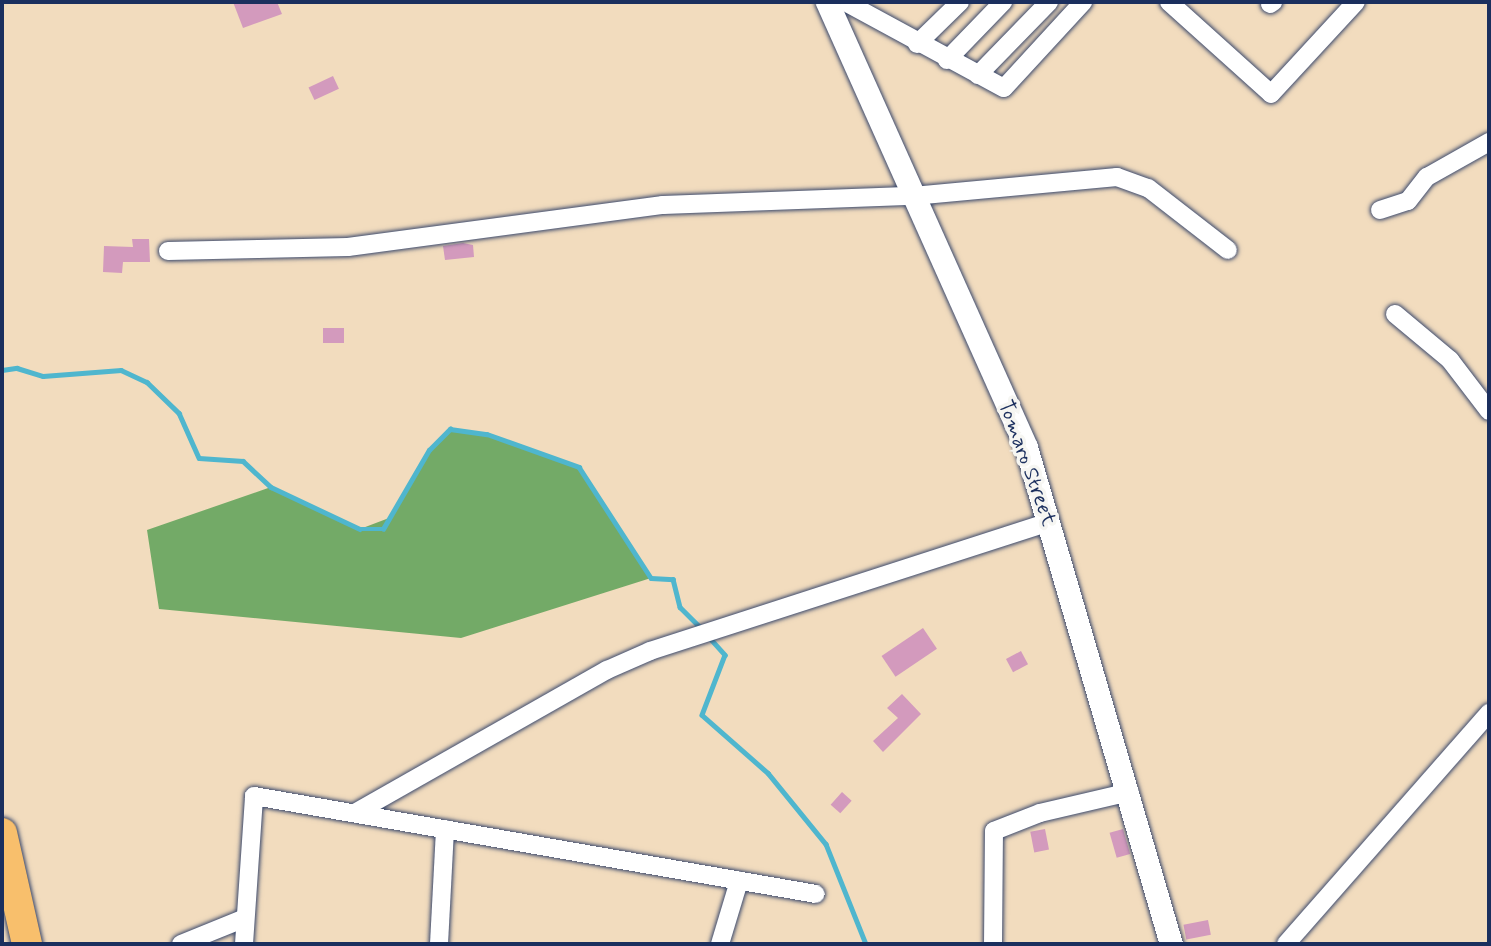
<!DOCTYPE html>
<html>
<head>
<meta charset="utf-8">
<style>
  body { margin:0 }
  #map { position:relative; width:1491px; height:946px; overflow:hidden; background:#f2dcbe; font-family:Mynerve,sans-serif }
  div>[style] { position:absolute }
  .forest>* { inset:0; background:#73aa67 }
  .stream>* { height:4.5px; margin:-2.25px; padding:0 2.25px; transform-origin:2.25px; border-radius:2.25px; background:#4fb6ce }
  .building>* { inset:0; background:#d39abd; transform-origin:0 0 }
  .roads { filter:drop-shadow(0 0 2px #3b496c) drop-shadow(0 0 2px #3b496c) }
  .minor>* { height:18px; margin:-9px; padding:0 9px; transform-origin:9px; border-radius:9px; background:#fff }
  .tertiary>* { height:23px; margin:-11.5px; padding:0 11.5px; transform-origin:11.5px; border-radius:11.5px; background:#fff }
  .trunk>* { height:30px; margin:-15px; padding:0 15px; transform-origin:15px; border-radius:15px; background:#f8bf6c }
  span { translate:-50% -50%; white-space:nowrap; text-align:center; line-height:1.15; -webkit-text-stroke:7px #f6f6f2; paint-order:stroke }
  .street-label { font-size:21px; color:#1b2f5e }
  .frame { position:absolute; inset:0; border:4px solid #1b2f5e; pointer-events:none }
</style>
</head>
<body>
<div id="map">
  <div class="forest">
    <i style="clip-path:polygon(450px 429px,487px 434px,579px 467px,651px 578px,461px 638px,159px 609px,147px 530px,271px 487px,360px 529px,389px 518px,429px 450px)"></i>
  </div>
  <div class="stream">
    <i style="left:2px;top:370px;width:15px;rotate:-8deg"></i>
    <i style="left:17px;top:368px;width:27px;rotate:17deg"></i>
    <i style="left:43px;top:376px;width:78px;rotate:-4.4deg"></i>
    <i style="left:121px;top:370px;width:29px;rotate:25deg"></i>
    <i style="left:147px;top:382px;width:45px;rotate:44.1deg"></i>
    <i style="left:179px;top:413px;width:49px;rotate:66deg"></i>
    <i style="left:199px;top:458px;width:44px;rotate:3.9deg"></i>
    <i style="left:243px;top:461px;width:38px;rotate:43deg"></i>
    <i style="left:271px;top:487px;width:98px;rotate:25.3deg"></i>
    <i style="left:360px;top:529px;width:23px"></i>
    <i style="left:383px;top:529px;width:91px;rotate:-59.8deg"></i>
    <i style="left:429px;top:450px;width:30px;rotate:-45deg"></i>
    <i style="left:450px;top:429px;width:37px;rotate:8deg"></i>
    <i style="left:487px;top:434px;width:98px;rotate:19.7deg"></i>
    <i style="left:579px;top:467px;width:132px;rotate:57deg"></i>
    <i style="left:651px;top:578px;width:22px;rotate:3deg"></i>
    <i style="left:673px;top:579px;width:29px;rotate:76deg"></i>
    <i style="left:680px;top:607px;width:30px;rotate:45deg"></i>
    <i style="left:709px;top:637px;width:24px;rotate:48deg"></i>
    <i style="left:725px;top:655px;width:64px;rotate:111deg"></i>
    <i style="left:702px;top:715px;width:88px;rotate:41.3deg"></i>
    <i style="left:768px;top:773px;width:92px;rotate:50.8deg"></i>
    <i style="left:826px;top:844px;width:108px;rotate:68.2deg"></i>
  </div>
  <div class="building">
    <i style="clip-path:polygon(233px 2px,277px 2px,282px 14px,243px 28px)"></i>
    <i style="left:333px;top:76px;width:14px;height:27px;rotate:65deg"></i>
    <i style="clip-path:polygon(132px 239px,149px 239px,150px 262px,123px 262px,122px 273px,103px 272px,104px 246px,133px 247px)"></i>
    <i style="clip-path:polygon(463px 243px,473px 245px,474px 257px,445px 260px,443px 246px)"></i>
    <i style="left:344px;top:328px;width:15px;height:21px;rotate:90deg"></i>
    <i style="left:923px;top:628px;width:25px;height:50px;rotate:56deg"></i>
    <i style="left:1021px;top:651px;width:15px;height:17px;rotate:62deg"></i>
    <i style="clip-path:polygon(902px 694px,921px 714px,883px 752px,873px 741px,898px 718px,887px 708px)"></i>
    <i style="left:842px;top:792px;width:13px;height:17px;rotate:42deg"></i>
    <i style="left:1045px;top:829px;width:21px;height:15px;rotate:79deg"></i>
    <i style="left:1123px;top:829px;width:26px;height:14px;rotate:74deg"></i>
    <i style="left:1208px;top:920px;width:15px;height:25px;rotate:79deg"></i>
  </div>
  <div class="roads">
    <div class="minor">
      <i style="left:1169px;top:2px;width:137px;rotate:42deg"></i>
      <i style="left:1271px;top:94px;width:125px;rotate:-47.3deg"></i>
      <i style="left:849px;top:4px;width:176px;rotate:28.5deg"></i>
      <i style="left:1004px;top:88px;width:117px;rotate:-47.4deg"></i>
      <i style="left:1270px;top:4px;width:4px;rotate:-34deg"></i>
      <i style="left:917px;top:44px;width:60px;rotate:-44.3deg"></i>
      <i style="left:947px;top:60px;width:81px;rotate:-46deg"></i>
      <i style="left:978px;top:75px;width:102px;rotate:-45.8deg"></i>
      <i style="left:1380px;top:210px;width:29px;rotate:-18deg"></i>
      <i style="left:1408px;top:201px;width:31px;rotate:-52deg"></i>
      <i style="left:1427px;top:177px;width:71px;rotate:-29.4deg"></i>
      <i style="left:168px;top:251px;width:180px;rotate:-1.3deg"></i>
      <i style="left:348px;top:247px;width:318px;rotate:-7.6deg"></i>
      <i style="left:663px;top:205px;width:250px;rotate:-2.1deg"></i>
      <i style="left:913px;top:196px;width:205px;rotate:-5.3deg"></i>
      <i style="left:1117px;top:177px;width:33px;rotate:20deg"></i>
      <i style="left:1148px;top:188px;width:101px;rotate:37.8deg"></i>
      <i style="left:1395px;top:314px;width:72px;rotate:39.9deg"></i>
      <i style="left:1450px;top:360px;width:64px;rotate:52.6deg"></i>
      <i style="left:355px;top:813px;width:290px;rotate:-29.6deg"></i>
      <i style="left:607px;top:670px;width:47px;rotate:-23.8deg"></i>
      <i style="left:650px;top:651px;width:420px;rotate:-17.9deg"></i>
      <i style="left:181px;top:944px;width:69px;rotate:-22.1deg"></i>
      <i style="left:244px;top:944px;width:148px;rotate:-86.1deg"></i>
      <i style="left:254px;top:796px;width:570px;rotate:9.89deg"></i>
      <i style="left:439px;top:944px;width:115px;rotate:-87deg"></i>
      <i style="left:720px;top:944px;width:66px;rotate:-73.2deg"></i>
      <i style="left:993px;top:944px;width:113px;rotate:-89.5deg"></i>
      <i style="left:994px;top:831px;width:49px;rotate:-21.4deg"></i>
      <i style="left:1040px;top:813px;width:92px;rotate:-13.1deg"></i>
      <i style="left:1286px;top:944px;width:308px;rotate:-48.7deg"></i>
    </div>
    <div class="tertiary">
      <i style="left:827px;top:2px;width:487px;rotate:65.9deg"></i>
      <i style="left:1026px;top:447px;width:518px;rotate:73.74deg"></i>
    </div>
    <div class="trunk">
      <i style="left:2px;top:833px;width:114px;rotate:77.3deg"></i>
    </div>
  </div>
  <div class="street-label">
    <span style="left:1027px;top:463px;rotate:70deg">Tomaro Street</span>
  </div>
  <div class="frame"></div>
</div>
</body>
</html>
